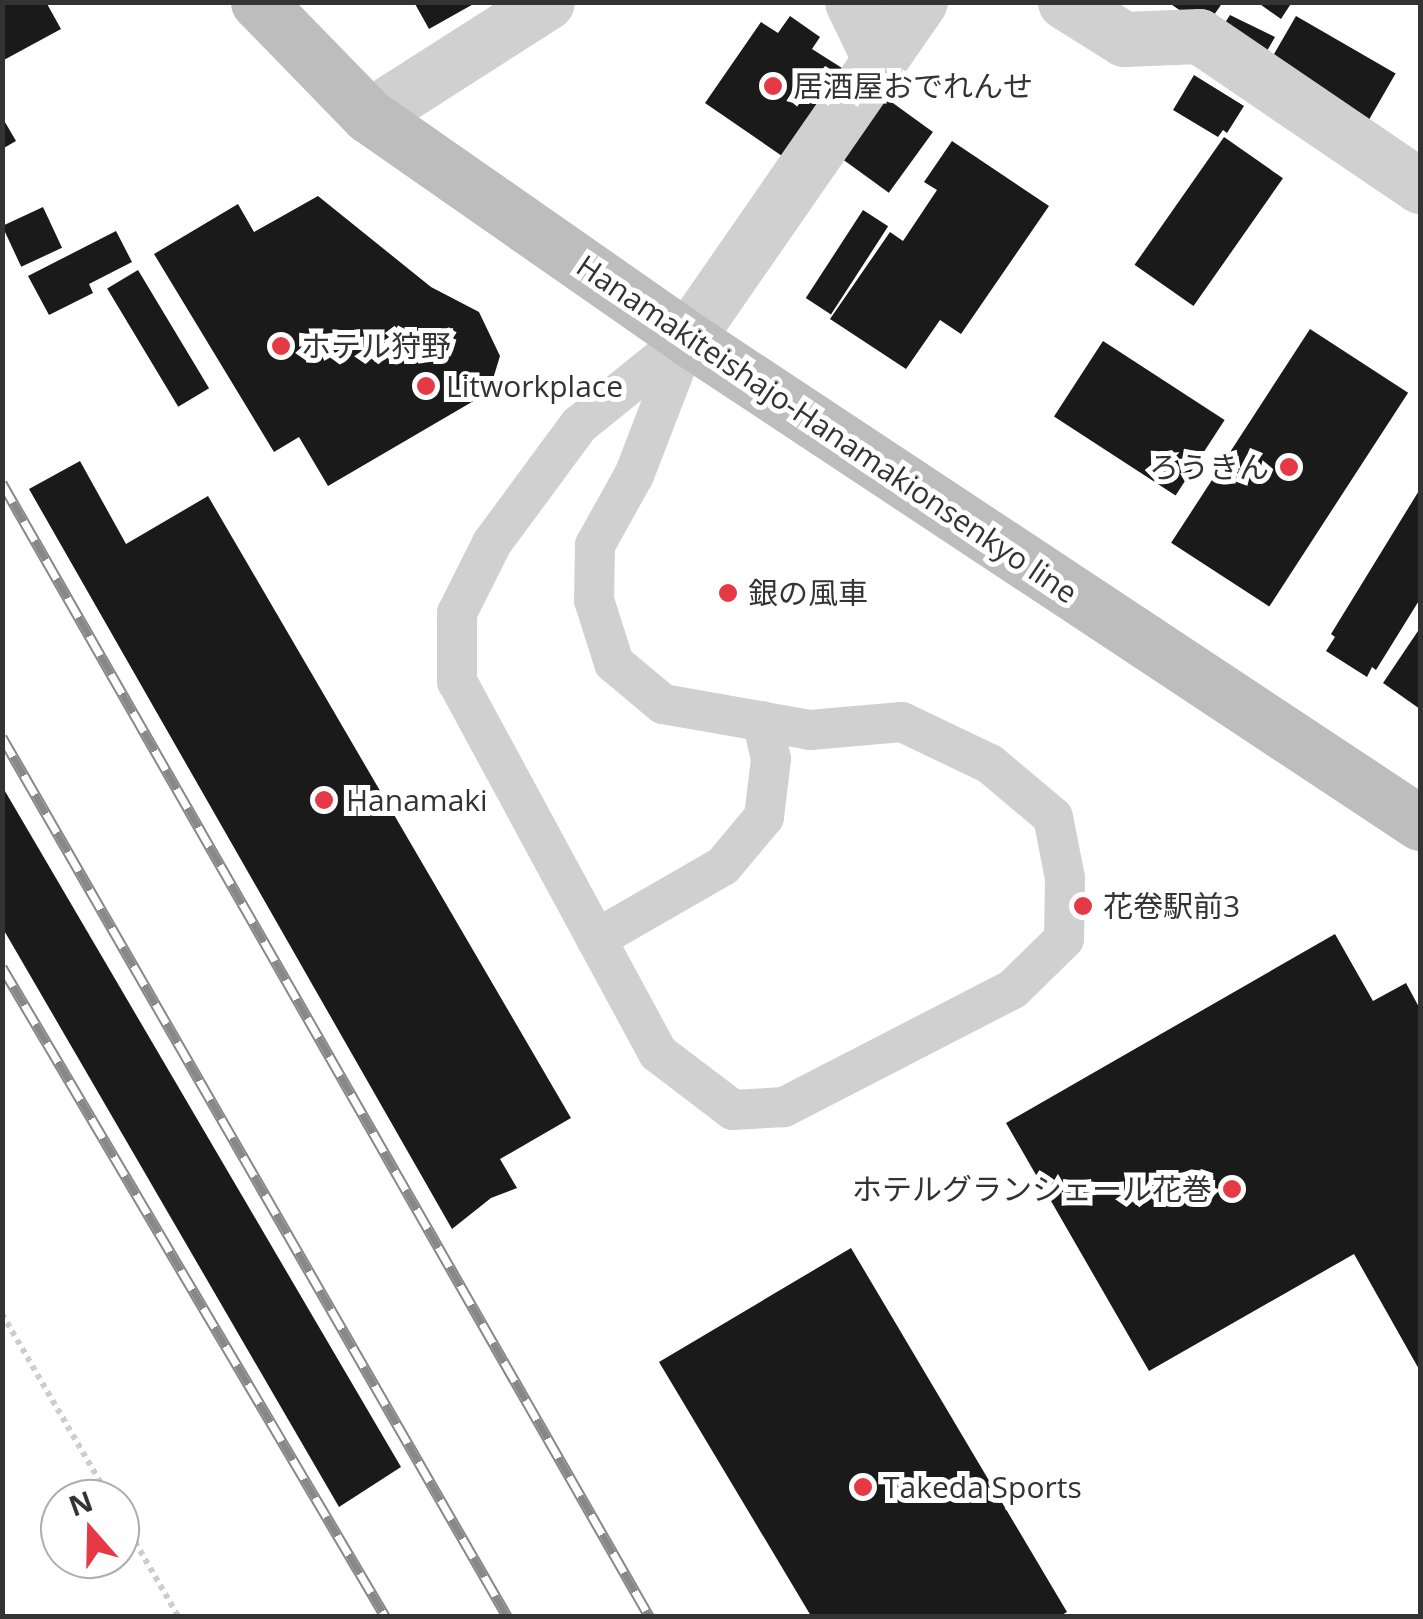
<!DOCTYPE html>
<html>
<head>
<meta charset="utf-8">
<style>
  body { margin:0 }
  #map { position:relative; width:1423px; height:1619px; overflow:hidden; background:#fff; font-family:"Open Sans","Noto Sans JP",sans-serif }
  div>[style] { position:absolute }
  .building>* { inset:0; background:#1a1a1a; transform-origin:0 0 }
  .path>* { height:6px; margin-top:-3px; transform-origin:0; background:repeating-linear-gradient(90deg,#cdcdcd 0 5px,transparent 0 10px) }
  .lane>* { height:40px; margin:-20px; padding:0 20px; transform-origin:20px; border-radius:20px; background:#d0d0d0 }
  .street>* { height:55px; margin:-27.5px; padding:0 27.5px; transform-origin:27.5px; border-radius:27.5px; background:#d0d0d0 }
  .secondary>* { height:55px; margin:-27.5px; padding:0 27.5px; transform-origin:27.5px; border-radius:27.5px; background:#bdbdbd }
  .rail>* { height:11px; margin-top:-5.5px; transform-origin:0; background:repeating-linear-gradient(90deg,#fff 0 22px,#888 0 44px); box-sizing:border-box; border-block:2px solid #888 }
  .dots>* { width:28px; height:28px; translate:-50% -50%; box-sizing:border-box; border:5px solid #fff; border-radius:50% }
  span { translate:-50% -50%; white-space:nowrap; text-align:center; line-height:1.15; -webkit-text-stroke:10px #fff; paint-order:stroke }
  .poi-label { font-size:30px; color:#333 }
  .left { translate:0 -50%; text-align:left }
  .right { translate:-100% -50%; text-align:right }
  .street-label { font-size:30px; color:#333 }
  .frame { position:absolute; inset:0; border:5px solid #333; pointer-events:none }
  .north { position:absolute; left:40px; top:1479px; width:100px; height:100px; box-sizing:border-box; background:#fff; border:2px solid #adadad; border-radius:50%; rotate:340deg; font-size:28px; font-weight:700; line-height:40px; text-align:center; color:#333 }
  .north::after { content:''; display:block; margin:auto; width:35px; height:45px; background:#e63946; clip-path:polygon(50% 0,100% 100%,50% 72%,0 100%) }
</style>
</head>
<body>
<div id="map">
  <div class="building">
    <i style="clip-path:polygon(2px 2px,46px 2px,61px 29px,2px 61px)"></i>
    <i style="clip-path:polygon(414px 2px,477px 2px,429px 29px)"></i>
    <i style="clip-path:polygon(1168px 2px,1223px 2px,1205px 28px)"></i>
    <i style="clip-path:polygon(1257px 2px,1292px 2px,1281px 19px)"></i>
    <i style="clip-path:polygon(1230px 15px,1275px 37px,1263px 58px,1219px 32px)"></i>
    <i style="clip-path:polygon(790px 16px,820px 37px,812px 49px,842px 68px,782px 156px,705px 103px,761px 22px,778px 33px)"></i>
    <i style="left:1296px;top:16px;width:115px;height:53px;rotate:30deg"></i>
    <i style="clip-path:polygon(1194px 75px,1244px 106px,1227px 133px,1223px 130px,1218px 137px,1173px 110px)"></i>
    <i style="left:886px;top:98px;width:58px;height:75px;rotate:36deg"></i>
    <i style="clip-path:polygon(2px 117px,16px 141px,2px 149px)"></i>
    <i style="left:1224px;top:137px;width:72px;height:156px;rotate:35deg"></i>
    <i style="clip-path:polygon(952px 141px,1049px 206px,961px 334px,940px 320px,906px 369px,830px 319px,890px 232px,903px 241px,937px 190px,924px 182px)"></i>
    <i style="clip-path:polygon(318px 196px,431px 287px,479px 312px,500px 356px,489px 392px,328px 486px,299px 437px,274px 452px,154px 254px,238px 204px,254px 232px)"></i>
    <i style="left:43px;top:207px;width:45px;height:45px;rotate:65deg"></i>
    <i style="left:863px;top:210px;width:30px;height:105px;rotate:33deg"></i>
    <i style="clip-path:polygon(116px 231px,132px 262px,89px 284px,93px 293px,49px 315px,28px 276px)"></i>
    <i style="left:138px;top:270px;width:138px;height:36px;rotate:59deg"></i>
    <i style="left:1310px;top:329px;width:117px;height:255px;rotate:33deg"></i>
    <i style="left:1103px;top:341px;width:145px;height:90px;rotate:33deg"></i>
    <i style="clip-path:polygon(80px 461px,126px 544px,208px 496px,571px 1118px,500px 1159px,517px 1188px,491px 1198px,452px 1229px,29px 489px)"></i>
    <i style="clip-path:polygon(1420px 489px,1420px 599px,1376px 670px,1372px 667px,1367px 677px,1326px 651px,1335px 637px,1331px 634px)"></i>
    <i style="clip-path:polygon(1420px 628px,1420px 709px,1383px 683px)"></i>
    <i style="clip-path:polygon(2px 786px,401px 1467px,339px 1507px,2px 927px)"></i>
    <i style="clip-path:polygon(1335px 934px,1373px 1001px,1406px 983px,1420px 1009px,1420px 1371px,1354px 1254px,1149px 1371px,1006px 1123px)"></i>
    <i style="clip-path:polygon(851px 1248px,1067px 1612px,1060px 1616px,811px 1616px,659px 1362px)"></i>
  </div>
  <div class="path">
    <i style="left:2px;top:1314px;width:214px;rotate:59.7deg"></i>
    <i style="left:120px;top:1516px;width:116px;rotate:59.9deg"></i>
  </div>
  <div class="lane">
    <i style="left:687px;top:338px;width:147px;rotate:111.1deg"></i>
    <i style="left:634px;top:475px;width:80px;rotate:119.1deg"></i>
    <i style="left:595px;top:545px;width:55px;rotate:91deg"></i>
    <i style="left:594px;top:600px;width:66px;rotate:72.4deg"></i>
    <i style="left:614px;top:663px;width:64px;rotate:39.9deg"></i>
    <i style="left:663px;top:704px;width:149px;rotate:10deg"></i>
    <i style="left:810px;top:730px;width:92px;rotate:-5deg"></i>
    <i style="left:902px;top:722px;width:98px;rotate:25.5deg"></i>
    <i style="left:990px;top:764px;width:82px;rotate:40.1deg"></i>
    <i style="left:1053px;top:817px;width:62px;rotate:78.9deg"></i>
    <i style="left:1065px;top:878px;width:61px;rotate:90.9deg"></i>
    <i style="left:1064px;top:939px;width:71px;rotate:135.6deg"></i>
    <i style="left:1013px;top:989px;width:258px;rotate:152.7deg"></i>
    <i style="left:784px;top:1107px;width:51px;rotate:176.6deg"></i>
    <i style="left:733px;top:1110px;width:94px;rotate:-142.8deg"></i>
    <i style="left:658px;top:1053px;width:422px;rotate:-118.4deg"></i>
    <i style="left:457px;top:682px;width:69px;rotate:-90deg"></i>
    <i style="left:457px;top:613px;width:78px;rotate:-63.4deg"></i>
    <i style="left:492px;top:543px;width:147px;rotate:-53.6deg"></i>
    <i style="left:579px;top:425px;width:139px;rotate:-38.9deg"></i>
    <i style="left:596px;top:939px;width:146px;rotate:-29.9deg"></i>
    <i style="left:723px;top:866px;width:64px;rotate:-50.1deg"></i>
    <i style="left:764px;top:817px;width:58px;rotate:-83.1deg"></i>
    <i style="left:771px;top:759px;width:39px;rotate:-103deg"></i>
  </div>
  <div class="street">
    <i style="left:852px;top:2px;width:62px;rotate:64.3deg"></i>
    <i style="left:1065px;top:2px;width:70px;rotate:32.1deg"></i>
    <i style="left:1124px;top:39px;width:75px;rotate:-2.3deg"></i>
    <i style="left:1199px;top:36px;width:267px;rotate:34.2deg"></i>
    <i style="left:369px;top:116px;width:211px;rotate:-32.6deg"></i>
    <i style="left:687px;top:338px;width:409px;rotate:-55.3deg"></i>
  </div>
  <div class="secondary">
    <i style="left:258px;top:2px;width:159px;rotate:45.8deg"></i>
    <i style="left:369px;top:116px;width:388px;rotate:34.9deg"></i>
    <i style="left:687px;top:338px;width:879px;rotate:33.49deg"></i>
  </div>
  <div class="rail">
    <i style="left:2px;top:483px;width:1305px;rotate:60.27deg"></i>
    <i style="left:2px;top:737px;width:1014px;rotate:60.12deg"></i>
    <i style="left:2px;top:967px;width:754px;rotate:59.45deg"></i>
  </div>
  <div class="dots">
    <i style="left:773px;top:86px;background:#e63946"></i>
    <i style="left:281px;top:346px;background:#e63946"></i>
    <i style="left:426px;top:386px;background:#e63946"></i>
    <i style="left:1289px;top:467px;background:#e63946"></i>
    <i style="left:728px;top:593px;background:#e63946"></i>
    <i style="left:324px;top:800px;background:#e63946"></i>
    <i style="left:1083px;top:906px;background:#e63946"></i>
    <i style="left:1232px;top:1189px;background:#e63946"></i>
    <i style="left:863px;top:1487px;background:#e63946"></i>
  </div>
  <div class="poi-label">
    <span class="left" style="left:793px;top:86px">居酒屋おでれんせ</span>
    <span class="left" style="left:301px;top:346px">ホテル狩野</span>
    <span class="left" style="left:446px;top:386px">Litworkplace</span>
    <span class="right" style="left:1269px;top:467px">ろうきん</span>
    <span class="left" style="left:748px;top:593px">銀の風車</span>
    <span class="left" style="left:346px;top:800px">Hanamaki</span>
    <span class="left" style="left:1103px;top:906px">花卷駅前3</span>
    <span class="right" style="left:1212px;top:1189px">ホテルグランシェール花巻</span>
    <span class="left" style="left:883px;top:1487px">Takeda Sports</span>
  </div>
  <div class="street-label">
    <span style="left:827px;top:429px;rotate:34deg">Hanamakiteishajo-Hanamakionsenkyo line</span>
  </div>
  <div class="frame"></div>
  <div class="north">N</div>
</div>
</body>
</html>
